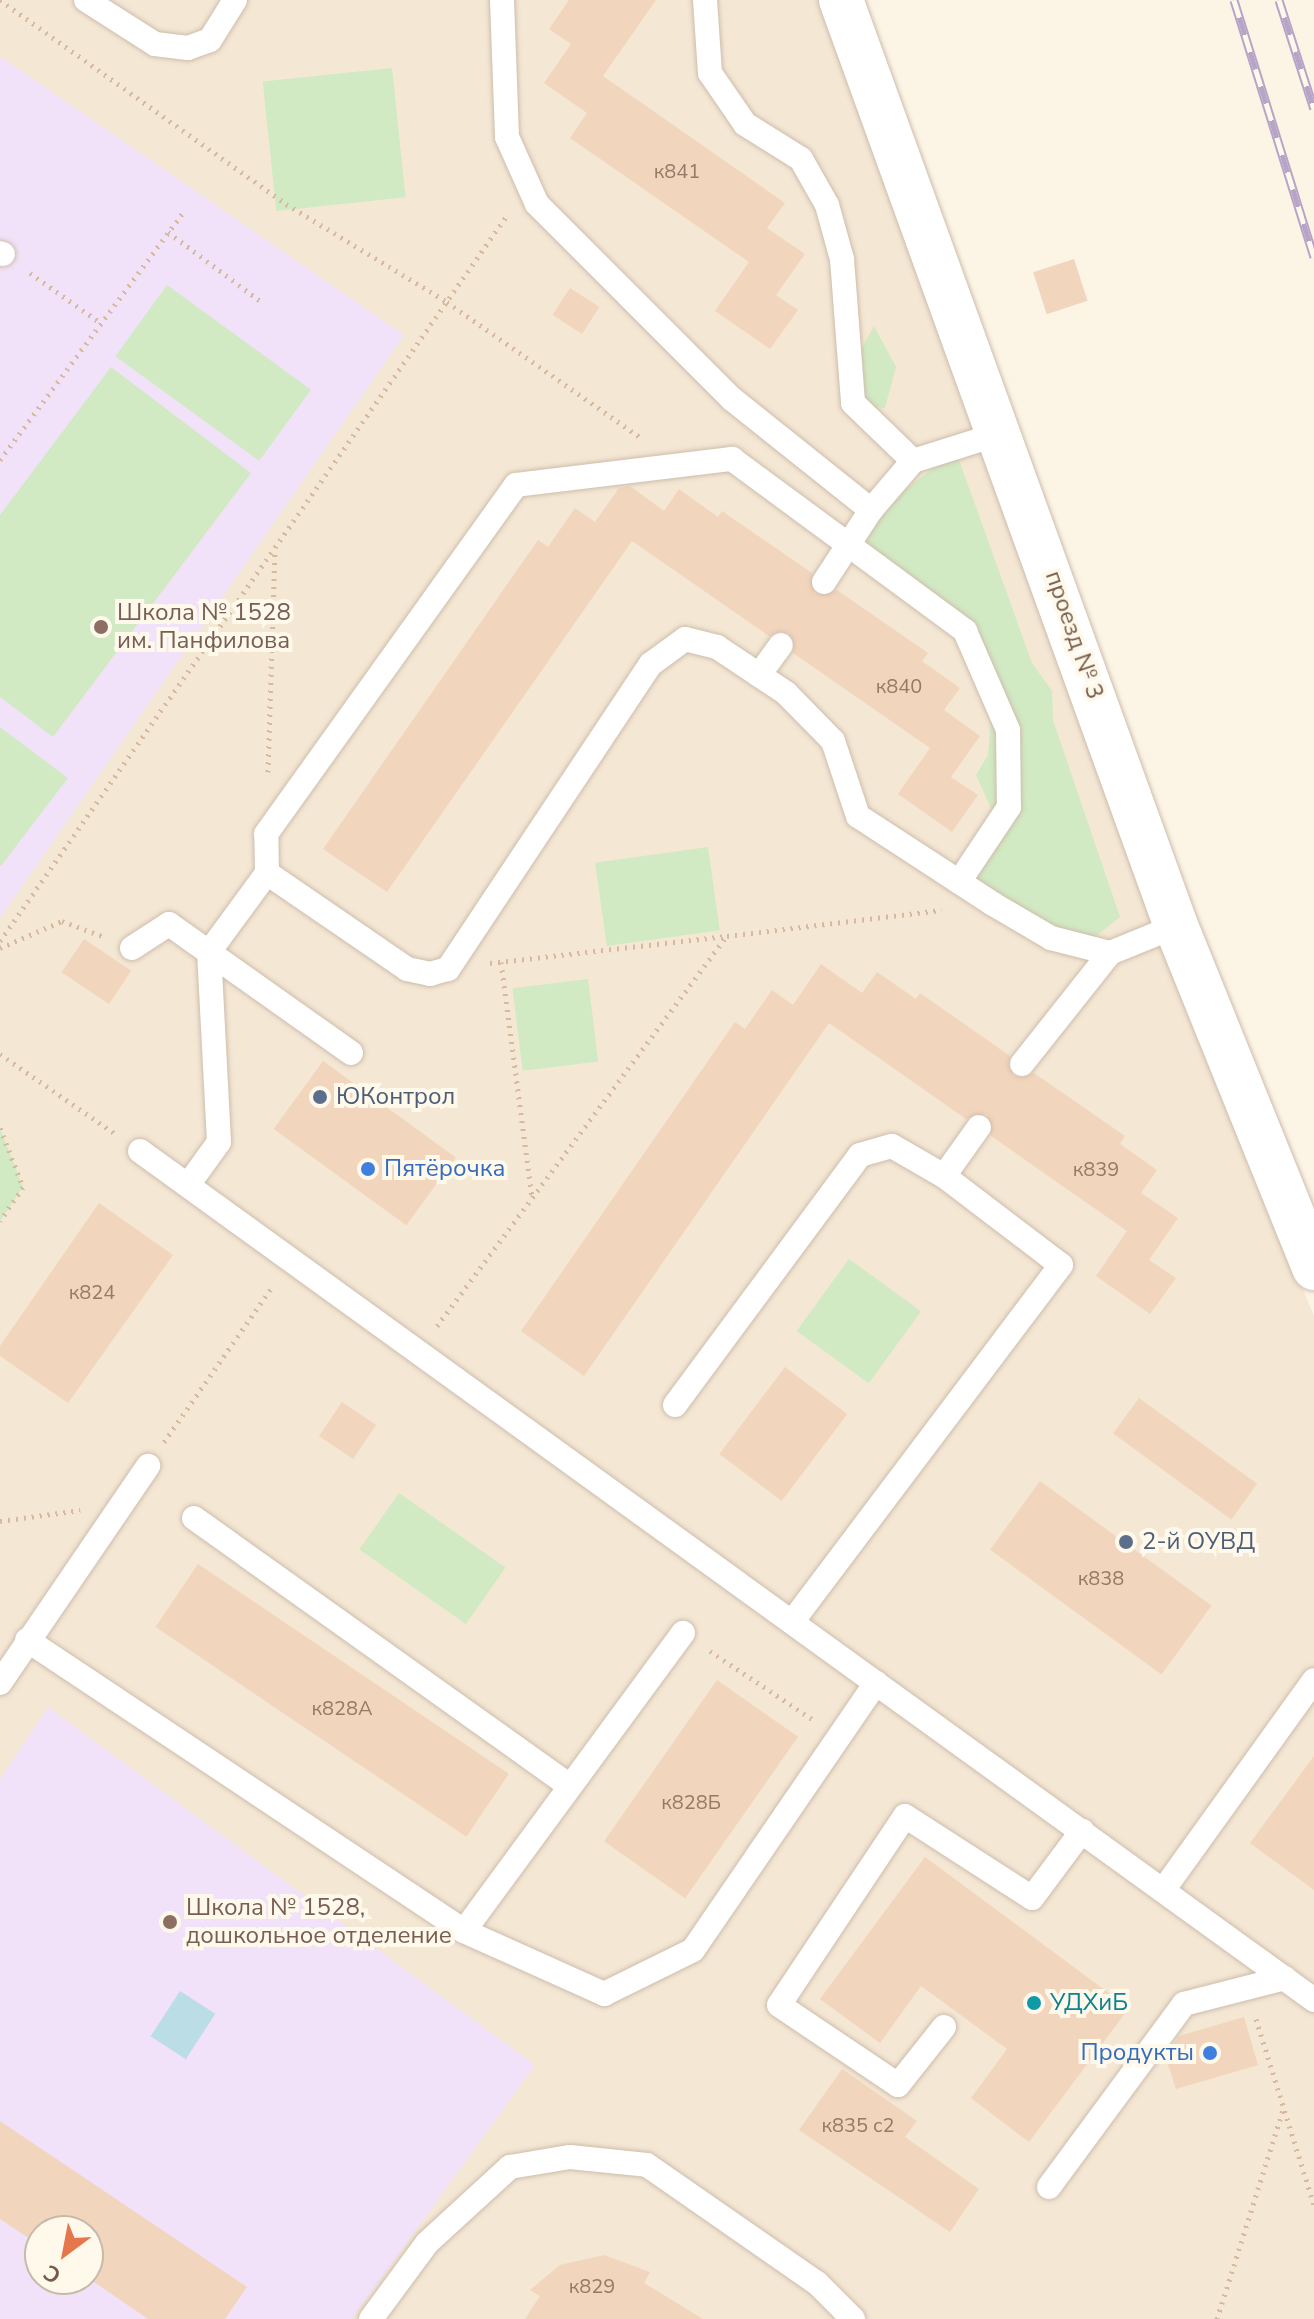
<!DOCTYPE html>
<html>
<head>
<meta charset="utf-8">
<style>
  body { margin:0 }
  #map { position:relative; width:1314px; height:2319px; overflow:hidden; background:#fcf5e6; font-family:"Nunito Sans",sans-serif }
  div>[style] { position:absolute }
  .residential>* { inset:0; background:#f4e7d4 }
  .education>* { inset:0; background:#f2e2f9 }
  .green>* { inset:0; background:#d1eac4; transform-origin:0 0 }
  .water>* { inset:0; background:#badde6; transform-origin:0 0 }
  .building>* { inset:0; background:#f2d5bd; transform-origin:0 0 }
  .path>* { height:5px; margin-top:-2.5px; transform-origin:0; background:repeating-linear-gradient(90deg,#d7b9a0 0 2px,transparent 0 8px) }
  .roads { filter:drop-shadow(0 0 2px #cebdac) drop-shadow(0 0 2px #cebdac) }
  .lane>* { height:24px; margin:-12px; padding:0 12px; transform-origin:12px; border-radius:12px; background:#fff }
  .street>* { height:44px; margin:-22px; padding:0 22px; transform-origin:22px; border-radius:22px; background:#fff }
  .rail>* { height:9px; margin-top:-4.5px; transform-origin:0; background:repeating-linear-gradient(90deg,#fff9ec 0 18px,#b8a4c6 0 36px); box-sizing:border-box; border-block:2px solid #b8a4c6 }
  .dots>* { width:22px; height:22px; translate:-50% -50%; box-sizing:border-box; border:4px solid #fff9ec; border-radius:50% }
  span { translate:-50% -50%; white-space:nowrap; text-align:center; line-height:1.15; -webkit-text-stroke:8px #fff9ec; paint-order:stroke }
  .number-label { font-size:20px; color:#957a67 }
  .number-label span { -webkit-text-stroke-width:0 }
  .education-label { font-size:24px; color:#785e54 }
  .left { translate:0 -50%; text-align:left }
  .street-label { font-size:24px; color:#765c4a }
  .service-label { font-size:24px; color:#4e5e75 }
  .shop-label { font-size:24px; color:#366cbe }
  .right { translate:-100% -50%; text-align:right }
  .culture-label { font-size:24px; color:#0d838f }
  .north { position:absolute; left:24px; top:2215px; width:80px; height:80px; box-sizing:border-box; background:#fff9ec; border:2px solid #c8baab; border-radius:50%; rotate:212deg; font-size:22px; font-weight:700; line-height:32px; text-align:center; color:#765c4a }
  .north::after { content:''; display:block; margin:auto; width:28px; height:36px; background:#e6764b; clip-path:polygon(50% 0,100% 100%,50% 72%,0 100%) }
</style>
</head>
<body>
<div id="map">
  <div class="residential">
    <i style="clip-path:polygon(evenodd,0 0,832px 0,1171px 972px,1314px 1316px,1314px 2319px,0 2319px,0 0,40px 2231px,88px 2231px,88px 2279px,40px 2279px,40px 2231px)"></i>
  </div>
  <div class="education">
    <i style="clip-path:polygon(0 56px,404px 335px,0 918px)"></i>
    <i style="clip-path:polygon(evenodd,48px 1707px,535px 2065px,352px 2319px,0 2319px,0 1779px,48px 1707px,40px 2231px,88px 2231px,88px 2279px,40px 2279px,40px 2231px)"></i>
  </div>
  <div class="green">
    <i style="left:392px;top:68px;width:130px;height:130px;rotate:84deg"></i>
    <i style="left:167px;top:285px;width:178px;height:88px;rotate:36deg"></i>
    <i style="clip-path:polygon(874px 326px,896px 367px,885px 408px,869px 406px,857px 391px,858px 355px)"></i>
    <i style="clip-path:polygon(111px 367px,251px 473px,53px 737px,0 697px,0 515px)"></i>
    <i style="clip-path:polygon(945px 459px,959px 460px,1032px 663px,1052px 691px,1053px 720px,1120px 917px,1083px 946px,959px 882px,992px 810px,976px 775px,988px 755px,991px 720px,965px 630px,861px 555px,893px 485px,902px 492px)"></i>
    <i style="clip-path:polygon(0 727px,68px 778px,1px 866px,0 865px)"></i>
    <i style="left:708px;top:847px;width:84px;height:114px;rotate:82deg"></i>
    <i style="left:588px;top:979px;width:83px;height:76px;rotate:83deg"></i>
    <i style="clip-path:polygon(0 1128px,23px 1187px,0 1221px)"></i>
    <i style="left:849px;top:1259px;width:89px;height:89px;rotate:36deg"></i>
    <i style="left:399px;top:1493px;width:130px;height:69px;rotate:35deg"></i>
  </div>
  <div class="water">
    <i style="left:180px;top:1991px;width:42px;height:54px;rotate:33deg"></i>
  </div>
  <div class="building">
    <i style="clip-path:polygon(569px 0,656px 0,603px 76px,785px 203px,767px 228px,805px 254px,776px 295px,798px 310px,770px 349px,715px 311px,749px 262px,570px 138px,587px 113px,544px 83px,571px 44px,549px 29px)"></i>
    <i style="left:1074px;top:259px;width:44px;height:43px;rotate:72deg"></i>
    <i style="left:570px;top:288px;width:35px;height:32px;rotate:33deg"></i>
    <i style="clip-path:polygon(630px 486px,664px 511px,679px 489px,718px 517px,722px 511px,812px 573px,815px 594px,837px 590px,928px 653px,922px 661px,960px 688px,944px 710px,980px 736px,951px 777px,978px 795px,952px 832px,898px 794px,930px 748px,793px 653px,789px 633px,769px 636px,632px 541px,387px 892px,323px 849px,538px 540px,548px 547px,575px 508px,595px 522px,619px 488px)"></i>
    <i style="left:84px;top:939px;width:57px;height:40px;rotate:34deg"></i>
    <i style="clip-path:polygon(821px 964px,862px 993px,877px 972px,916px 999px,920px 993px,1010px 1056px,1013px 1076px,1034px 1073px,1125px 1136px,1120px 1144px,1157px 1170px,1141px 1193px,1178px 1218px,1149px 1260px,1176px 1278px,1150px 1314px,1096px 1276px,1127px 1231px,991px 1136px,987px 1114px,966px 1119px,829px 1023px,584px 1376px,521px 1331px,735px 1022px,745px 1029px,772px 990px,793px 1005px)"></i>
    <i style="left:323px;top:1061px;width:164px;height:84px;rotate:36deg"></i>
    <i style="clip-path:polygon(99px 1203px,173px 1255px,68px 1403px,0 1356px,0 1346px)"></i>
    <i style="left:785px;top:1367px;width:78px;height:109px;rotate:37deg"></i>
    <i style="left:1139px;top:1398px;width:146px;height:44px;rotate:36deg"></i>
    <i style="left:342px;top:1402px;width:41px;height:41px;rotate:34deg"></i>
    <i style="left:1040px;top:1481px;width:212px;height:85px;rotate:36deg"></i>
    <i style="left:198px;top:1564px;width:375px;height:76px;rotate:34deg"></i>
    <i style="left:717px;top:1680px;width:99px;height:197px;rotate:35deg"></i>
    <i style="clip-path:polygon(1314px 1756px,1314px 1890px,1250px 1843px)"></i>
    <i style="clip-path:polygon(925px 1857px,1129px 2008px,1029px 2142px,971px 2098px,1007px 2049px,921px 1986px,880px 2043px,820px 1999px)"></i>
    <i style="clip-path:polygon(1244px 2017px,1258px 2065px,1176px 2089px,1165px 2055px,1179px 2036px)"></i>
    <i style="clip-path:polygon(842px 2069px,917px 2121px,905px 2137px,979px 2189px,950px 2232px,799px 2130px)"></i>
    <i style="clip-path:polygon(0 2121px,247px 2287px,225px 2319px,148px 2319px,88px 2278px,88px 2231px,40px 2231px,40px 2246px,0 2219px)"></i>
    <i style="clip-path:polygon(604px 2255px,650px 2272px,644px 2283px,703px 2319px,525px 2319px,540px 2296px,530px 2290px,560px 2265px)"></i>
  </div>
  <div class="path">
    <i style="left:0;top:0;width:351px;rotate:35.5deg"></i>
    <i style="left:286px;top:204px;width:188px;rotate:31.3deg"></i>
    <i style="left:447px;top:302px;width:236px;rotate:35deg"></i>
    <i style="left:168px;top:232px;width:114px;rotate:36.8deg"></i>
    <i style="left:30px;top:273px;width:87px;rotate:35.2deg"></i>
    <i style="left:0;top:460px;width:306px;rotate:-53.5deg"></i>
    <i style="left:268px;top:772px;width:218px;rotate:-88.2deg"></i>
    <i style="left:0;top:941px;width:887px;rotate:-55.06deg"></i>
    <i style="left:0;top:948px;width:68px;rotate:-23.5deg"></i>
    <i style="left:62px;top:921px;width:43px;rotate:20.6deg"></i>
    <i style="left:501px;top:962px;width:237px;rotate:82.5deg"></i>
    <i style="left:490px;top:963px;width:238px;rotate:-6.5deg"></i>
    <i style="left:0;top:1054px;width:139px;rotate:34.7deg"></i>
    <i style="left:0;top:1128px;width:63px;rotate:68.7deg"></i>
    <i style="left:23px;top:1187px;width:41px;rotate:124.1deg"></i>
    <i style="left:437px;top:1326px;width:486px;rotate:-53.4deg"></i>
    <i style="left:727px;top:936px;width:216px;rotate:-6.9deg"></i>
    <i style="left:164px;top:1442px;width:190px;rotate:-55.1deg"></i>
    <i style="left:0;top:1521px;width:81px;rotate:-7.8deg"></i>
    <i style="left:710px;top:1651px;width:123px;rotate:33.7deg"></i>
    <i style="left:1256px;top:2019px;width:195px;rotate:72.7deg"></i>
    <i style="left:1217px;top:2319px;width:219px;rotate:-72.5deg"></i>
  </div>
  <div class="roads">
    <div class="lane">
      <i style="left:86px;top:0;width:82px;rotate:32.5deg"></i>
      <i style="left:155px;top:44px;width:33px;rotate:7deg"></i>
      <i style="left:188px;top:48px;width:23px;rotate:-20deg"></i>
      <i style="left:210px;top:40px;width:47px;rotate:-58deg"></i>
      <i style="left:502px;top:0;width:137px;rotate:87.9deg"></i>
      <i style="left:507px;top:137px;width:73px;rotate:65.9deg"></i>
      <i style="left:537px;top:204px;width:276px;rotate:45deg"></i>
      <i style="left:732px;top:399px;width:178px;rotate:38.6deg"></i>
      <i style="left:705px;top:0;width:73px;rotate:86.1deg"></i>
      <i style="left:710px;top:73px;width:62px;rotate:55.5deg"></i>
      <i style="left:745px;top:124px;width:66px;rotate:32deg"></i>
      <i style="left:801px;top:159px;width:53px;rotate:60.5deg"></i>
      <i style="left:827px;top:205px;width:56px;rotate:74.5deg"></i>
      <i style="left:842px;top:259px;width:144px;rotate:85.6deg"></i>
      <i style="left:853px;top:403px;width:83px;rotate:44deg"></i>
      <i style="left:0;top:253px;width:3px;rotate:18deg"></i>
      <i style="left:824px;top:582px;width:86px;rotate:-56.9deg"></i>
      <i style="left:871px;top:510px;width:65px;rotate:-49.4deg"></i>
      <i style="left:913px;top:461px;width:93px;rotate:-17.5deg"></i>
      <i style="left:759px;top:675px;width:37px;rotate:-54deg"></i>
      <i style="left:267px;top:873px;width:170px;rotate:34.4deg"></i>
      <i style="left:407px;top:969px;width:24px;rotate:12deg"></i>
      <i style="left:430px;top:974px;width:19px;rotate:-16deg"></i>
      <i style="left:448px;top:969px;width:366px;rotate:-56.4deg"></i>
      <i style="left:651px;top:664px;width:42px;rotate:-36.3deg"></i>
      <i style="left:685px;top:639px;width:33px;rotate:14deg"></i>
      <i style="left:717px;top:647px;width:83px;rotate:33.7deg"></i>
      <i style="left:786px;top:693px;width:67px;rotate:45.6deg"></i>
      <i style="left:833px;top:741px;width:79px;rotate:71.6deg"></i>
      <i style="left:858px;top:816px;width:161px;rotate:33.1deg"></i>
      <i style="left:993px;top:904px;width:67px;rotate:30.4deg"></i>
      <i style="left:1051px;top:938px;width:61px;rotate:14.3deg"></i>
      <i style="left:1110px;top:953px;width:71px;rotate:-22.2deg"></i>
      <i style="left:132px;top:948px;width:44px;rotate:-33deg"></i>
      <i style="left:169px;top:924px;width:223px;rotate:35.3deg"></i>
      <i style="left:1022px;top:1064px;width:142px;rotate:-51.6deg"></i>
      <i style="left:140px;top:1151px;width:1449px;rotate:35.87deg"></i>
      <i style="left:944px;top:1176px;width:60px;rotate:-54.5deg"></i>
      <i style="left:188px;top:1185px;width:53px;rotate:-54.2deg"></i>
      <i style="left:219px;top:1142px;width:190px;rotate:-93deg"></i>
      <i style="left:209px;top:952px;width:98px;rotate:-53.7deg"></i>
      <i style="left:267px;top:873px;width:39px;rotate:-91deg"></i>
      <i style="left:266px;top:834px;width:429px;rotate:-54.4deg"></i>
      <i style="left:516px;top:485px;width:218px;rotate:-6.9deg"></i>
      <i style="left:732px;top:459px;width:290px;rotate:36.4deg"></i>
      <i style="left:965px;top:631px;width:108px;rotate:66.5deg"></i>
      <i style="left:1008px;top:730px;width:77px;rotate:89.3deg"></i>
      <i style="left:1009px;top:807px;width:90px;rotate:123.7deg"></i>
      <i style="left:675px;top:1405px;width:311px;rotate:-53.5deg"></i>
      <i style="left:860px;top:1155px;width:33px;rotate:-16deg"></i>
      <i style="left:892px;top:1146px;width:60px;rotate:30deg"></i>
      <i style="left:944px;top:1176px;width:147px;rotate:37.3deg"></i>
      <i style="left:1061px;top:1265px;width:447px;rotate:127deg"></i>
      <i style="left:194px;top:1518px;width:460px;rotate:35.5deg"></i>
      <i style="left:27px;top:1640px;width:525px;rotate:33.66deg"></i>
      <i style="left:464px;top:1931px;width:370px;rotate:-53.7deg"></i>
      <i style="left:0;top:1683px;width:263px;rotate:-55.7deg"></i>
      <i style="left:1164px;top:1889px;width:257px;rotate:-54.3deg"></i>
      <i style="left:464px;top:1931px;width:154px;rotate:24.2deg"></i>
      <i style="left:604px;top:1994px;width:99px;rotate:-26.3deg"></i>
      <i style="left:693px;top:1950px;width:324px;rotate:-55.6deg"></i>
      <i style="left:944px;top:2027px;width:74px;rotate:128.4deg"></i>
      <i style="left:898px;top:2085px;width:143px;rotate:-146.1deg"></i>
      <i style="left:779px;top:2005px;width:227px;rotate:-56.3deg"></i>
      <i style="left:905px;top:1816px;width:151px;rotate:32.8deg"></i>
      <i style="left:1032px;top:1898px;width:84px;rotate:-53.3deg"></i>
      <i style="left:1049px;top:2187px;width:227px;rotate:-53.6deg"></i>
      <i style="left:1184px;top:2004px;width:104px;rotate:-14.4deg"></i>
      <i style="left:371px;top:2319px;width:94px;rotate:-53.6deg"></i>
      <i style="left:427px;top:2243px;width:113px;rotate:-42.5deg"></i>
      <i style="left:510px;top:2167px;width:61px;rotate:-9.5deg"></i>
      <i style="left:570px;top:2157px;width:77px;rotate:5.9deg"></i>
      <i style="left:647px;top:2165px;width:207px;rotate:34.8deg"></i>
      <i style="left:817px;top:2283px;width:51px;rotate:45deg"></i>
    </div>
    <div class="street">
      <i style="left:841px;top:0;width:985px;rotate:70.11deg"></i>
      <i style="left:1176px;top:926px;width:369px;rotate:68deg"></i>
    </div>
  </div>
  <div class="rail">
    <i style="left:1234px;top:0;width:269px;rotate:72.7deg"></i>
    <i style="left:1279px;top:0;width:114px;rotate:72.2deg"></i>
  </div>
  <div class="dots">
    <i style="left:101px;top:627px;background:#8d6e63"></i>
    <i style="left:320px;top:1097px;background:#5c6f8a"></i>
    <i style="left:368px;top:1169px;background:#3f7fe0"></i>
    <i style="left:1126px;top:1542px;background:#5c6f8a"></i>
    <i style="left:170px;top:1922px;background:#8d6e63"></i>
    <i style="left:1034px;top:2003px;background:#0f9aa8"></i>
    <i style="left:1210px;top:2053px;background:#3f7fe0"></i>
  </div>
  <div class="number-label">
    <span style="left:677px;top:171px">к841</span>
    <span style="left:899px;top:686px">к840</span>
    <span style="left:1096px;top:1169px">к839</span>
    <span style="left:92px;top:1292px">к824</span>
    <span style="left:1101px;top:1578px">к838</span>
    <span style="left:342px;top:1708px">к828А</span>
    <span style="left:691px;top:1802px">к828Б</span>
    <span style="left:858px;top:2125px">к835 с2</span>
    <span style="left:592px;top:2286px">к829</span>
  </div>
  <div class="education-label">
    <span class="left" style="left:117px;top:627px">Школа № 1528<br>им. Панфилова</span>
    <span class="left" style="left:186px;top:1922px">Школа № 1528,<br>дошкольное отделение</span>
  </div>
  <div class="street-label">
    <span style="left:1074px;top:635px;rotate:71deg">проезд № 3</span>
  </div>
  <div class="service-label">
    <span class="left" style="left:336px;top:1097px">ЮКонтрол</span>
    <span class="left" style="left:1142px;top:1542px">2-й ОУВД</span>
  </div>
  <div class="shop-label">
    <span class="left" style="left:384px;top:1169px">Пятёрочка</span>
    <span class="right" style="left:1194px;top:2053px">Продукты</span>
  </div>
  <div class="culture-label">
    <span class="left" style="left:1050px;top:2003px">УДХиБ</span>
  </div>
  <div class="north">С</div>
</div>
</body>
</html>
